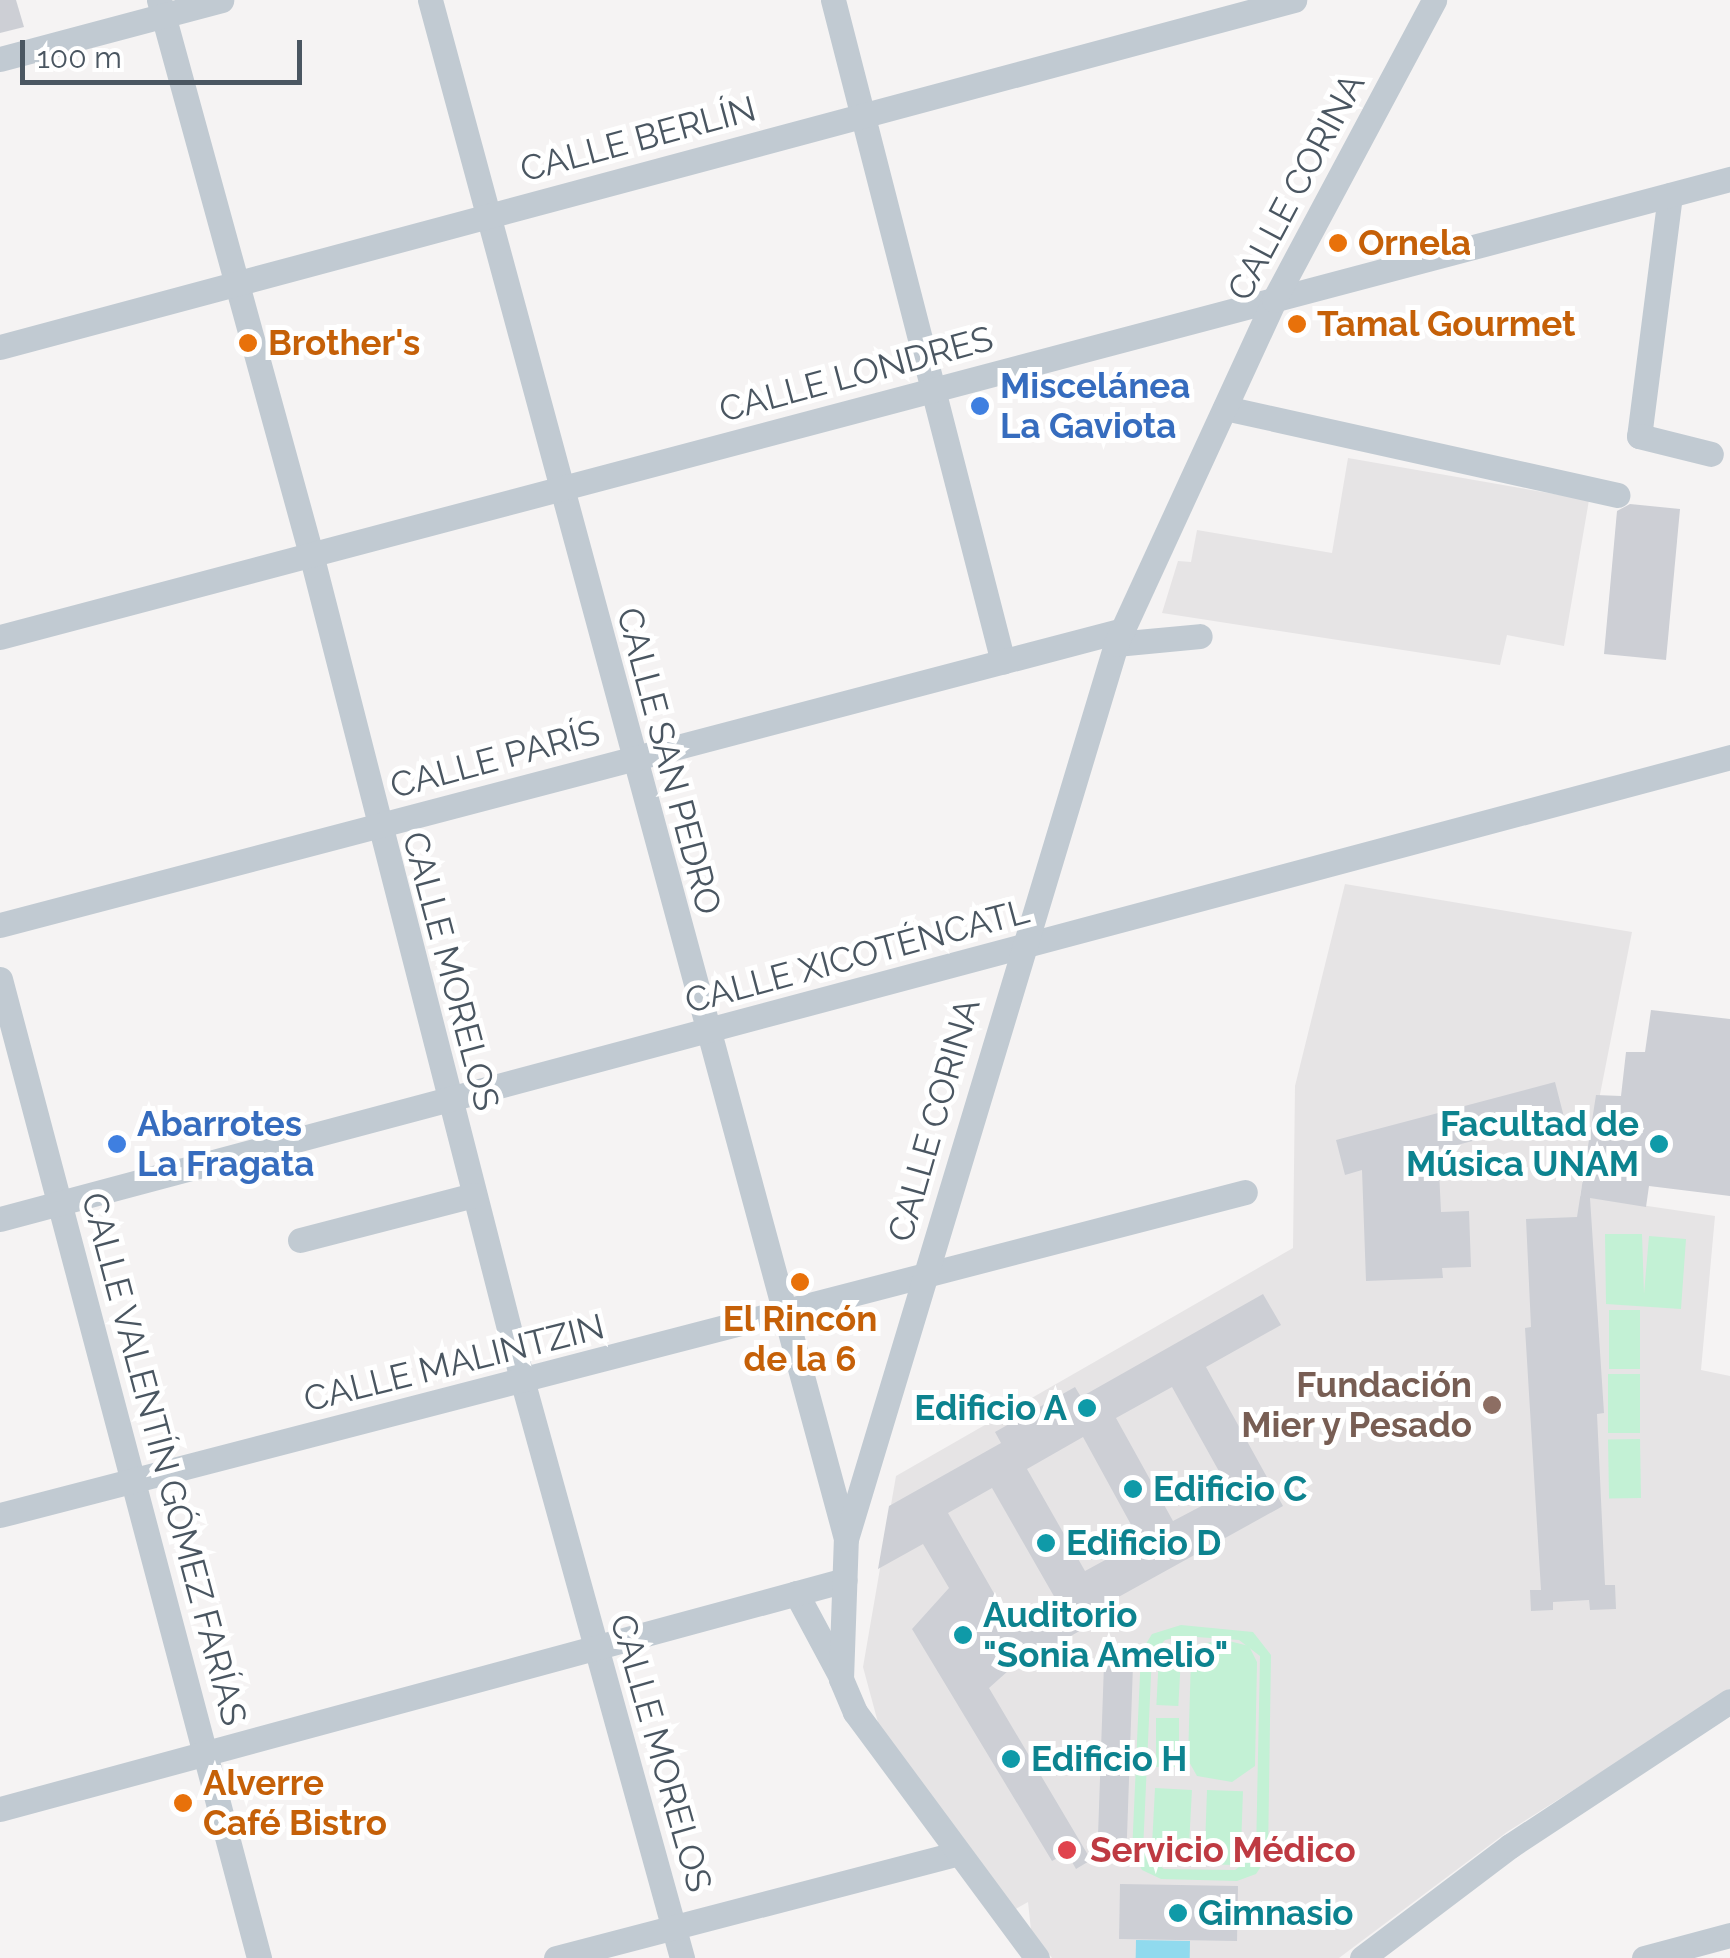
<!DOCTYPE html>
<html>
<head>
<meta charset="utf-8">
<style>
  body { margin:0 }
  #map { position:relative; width:1730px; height:1958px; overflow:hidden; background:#f5f3f3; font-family:Raleway,sans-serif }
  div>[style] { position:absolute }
  .education>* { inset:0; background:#e6e4e5 }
  .green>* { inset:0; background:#c3f1d5; transform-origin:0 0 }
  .water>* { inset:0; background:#90daee; transform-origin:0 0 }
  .building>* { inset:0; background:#cdcfd5; transform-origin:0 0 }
  .minor>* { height:25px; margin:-12.5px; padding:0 12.5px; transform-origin:12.5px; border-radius:12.5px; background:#c1cad2 }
  .dots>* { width:28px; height:28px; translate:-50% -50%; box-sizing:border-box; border:5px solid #fff; border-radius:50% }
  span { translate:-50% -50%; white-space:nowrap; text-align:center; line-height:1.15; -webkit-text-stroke:10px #fff; paint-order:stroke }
  .street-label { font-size:35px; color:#4a5661 }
  .food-label { font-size:35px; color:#c56008; font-weight:700 }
  .left { translate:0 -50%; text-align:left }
  .shop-label { font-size:35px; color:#366cbe; font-weight:700 }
  .culture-label { font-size:35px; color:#0d838f; font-weight:700 }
  .right { translate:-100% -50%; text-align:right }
  .education-label { font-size:35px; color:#785e54; font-weight:700 }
  .health-label { font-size:35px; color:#be3a42; font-weight:700 }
  .scale { position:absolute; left:20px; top:40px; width:282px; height:45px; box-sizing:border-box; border:5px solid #4a5661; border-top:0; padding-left:12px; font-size:30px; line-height:35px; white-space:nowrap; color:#4a5661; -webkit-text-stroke:8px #fff; paint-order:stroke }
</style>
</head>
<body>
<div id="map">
  <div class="education">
    <i style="clip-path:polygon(1348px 458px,1589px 500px,1564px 646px,1507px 635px,1500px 665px,1162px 613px,1178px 561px,1191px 562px,1197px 530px,1332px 553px)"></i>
    <i style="clip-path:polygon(1345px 884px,1632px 932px,1580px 1196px,1715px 1216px,1701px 1370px,1730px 1376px,1730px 1691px,1507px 1832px,1339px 1958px,1052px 1958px,1031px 1930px,1028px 1902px,1014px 1910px,880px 1730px,863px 1667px,896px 1476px,1293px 1248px,1295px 1086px)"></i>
  </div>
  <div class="green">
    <i style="clip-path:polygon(1605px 1234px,1642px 1234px,1644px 1294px,1649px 1236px,1686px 1239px,1681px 1309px,1606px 1304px)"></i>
    <i style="left:1609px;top:1310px;width:31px;height:59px"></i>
    <i style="left:1608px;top:1374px;width:32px;height:59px"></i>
    <i style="left:1640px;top:1439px;width:59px;height:32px;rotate:89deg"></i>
    <i style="clip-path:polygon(evenodd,1181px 1625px,1253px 1632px,1271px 1655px,1268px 1856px,1256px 1874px,1237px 1881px,1161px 1879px,1142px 1870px,1132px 1853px,1141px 1652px,1152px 1634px,1181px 1625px,1182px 1636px,1239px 1640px,1260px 1656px,1256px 1854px,1235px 1870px,1164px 1869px,1143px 1851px,1152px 1654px,1165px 1640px,1182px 1636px)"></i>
    <i style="clip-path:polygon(1225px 1640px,1249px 1646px,1257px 1662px,1255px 1766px,1232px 1782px,1197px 1776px,1188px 1760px,1191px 1656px,1200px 1644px)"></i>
    <i style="left:1159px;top:1655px;width:22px;height:50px;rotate:3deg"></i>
    <i style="left:1156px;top:1718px;width:23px;height:49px"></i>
    <i style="left:1155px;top:1788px;width:37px;height:74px;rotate:3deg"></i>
    <i style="left:1207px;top:1790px;width:36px;height:74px;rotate:2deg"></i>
  </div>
  <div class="water">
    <i style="left:1136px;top:1940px;width:54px;height:18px;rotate:1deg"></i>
  </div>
  <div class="building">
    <i style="clip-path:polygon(0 0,16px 0,24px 27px,0 33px)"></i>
    <i style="clip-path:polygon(1630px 504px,1680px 509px,1666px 660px,1604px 654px,1617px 511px)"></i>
    <i style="clip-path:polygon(1651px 1010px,1730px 1019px,1730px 1196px,1649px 1186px,1646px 1207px,1590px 1198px,1604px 1413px,1597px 1414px,1605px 1585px,1615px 1585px,1616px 1609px,1590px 1610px,1589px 1600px,1553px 1602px,1553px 1610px,1531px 1611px,1530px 1590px,1541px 1590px,1525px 1328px,1531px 1327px,1526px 1219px,1577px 1217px,1596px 1095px,1621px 1096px,1626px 1052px,1645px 1052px)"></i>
    <i style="clip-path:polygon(1555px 1082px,1564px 1117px,1438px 1150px,1441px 1212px,1469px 1211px,1471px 1267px,1442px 1268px,1443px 1278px,1366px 1281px,1362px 1170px,1345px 1175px,1336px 1140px)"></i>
    <i style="clip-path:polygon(evenodd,1263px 1294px,1281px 1325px,1206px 1367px,1283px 1506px,1104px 1605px,1109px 1614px,1031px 1659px,1028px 1653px,989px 1688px,1091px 1860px,1076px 1869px,1067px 1853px,1052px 1861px,912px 1629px,949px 1588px,923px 1544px,878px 1569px,889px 1506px,1001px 1443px,995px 1432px,1075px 1387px,1081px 1397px,1263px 1294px,1172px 1387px,1230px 1491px,1173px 1521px,1116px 1418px,1172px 1387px,1263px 1294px,1083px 1437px,1140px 1541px,1085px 1571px,1027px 1469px,1083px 1437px,1263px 1294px,992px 1488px,1055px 1598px,1011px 1623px,948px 1513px,992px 1488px)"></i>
    <i style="left:1104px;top:1664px;width:29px;height:175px;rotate:2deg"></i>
    <i style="left:1120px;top:1884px;width:118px;height:55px;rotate:1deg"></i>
  </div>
  <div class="minor">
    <i style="left:159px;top:0;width:574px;rotate:74.66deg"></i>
    <i style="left:311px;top:554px;width:856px;rotate:75.66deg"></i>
    <i style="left:523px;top:1383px;width:597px;rotate:74.54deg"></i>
    <i style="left:430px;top:0;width:1590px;rotate:74.87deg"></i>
    <i style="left:833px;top:0;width:683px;rotate:75.6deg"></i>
    <i style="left:0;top:59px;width:229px;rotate:-14.9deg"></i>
    <i style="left:1670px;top:195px;width:243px;rotate:97.3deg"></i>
    <i style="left:1639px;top:436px;width:74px;rotate:14deg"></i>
    <i style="left:0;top:347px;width:1340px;rotate:-15.01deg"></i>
    <i style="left:1225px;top:408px;width:402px;rotate:12.5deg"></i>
    <i style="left:0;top:637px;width:1790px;rotate:-14.83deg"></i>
    <i style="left:1116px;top:644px;width:84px;rotate:-5.4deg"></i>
    <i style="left:0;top:925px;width:1161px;rotate:-14.72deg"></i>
    <i style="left:0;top:979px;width:1013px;rotate:75.18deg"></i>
    <i style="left:0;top:1219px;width:1791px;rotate:-14.95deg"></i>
    <i style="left:300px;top:1240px;width:180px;rotate:-14.5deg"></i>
    <i style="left:0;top:1515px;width:1286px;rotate:-14.54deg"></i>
    <i style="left:796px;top:1593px;width:95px;rotate:61.8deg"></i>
    <i style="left:0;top:1809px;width:875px;rotate:-15.16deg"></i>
    <i style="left:556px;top:1958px;width:415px;rotate:-14.6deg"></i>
    <i style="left:1037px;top:1958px;width:306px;rotate:-126.5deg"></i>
    <i style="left:855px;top:1712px;width:36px;rotate:-113deg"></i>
    <i style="left:841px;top:1679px;width:140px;rotate:-88deg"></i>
    <i style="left:846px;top:1539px;width:935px;rotate:-73.21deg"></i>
    <i style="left:1116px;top:644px;width:379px;rotate:-65.3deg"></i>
    <i style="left:1274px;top:300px;width:340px;rotate:-61.9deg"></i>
    <i style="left:1362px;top:1958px;width:186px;rotate:-37.1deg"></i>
    <i style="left:1510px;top:1846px;width:263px;rotate:-33.4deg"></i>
    <i style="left:1644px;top:1958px;width:89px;rotate:-15deg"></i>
  </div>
  <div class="dots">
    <i style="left:1338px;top:243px;background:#e8710a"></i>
    <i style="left:1297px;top:324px;background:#e8710a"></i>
    <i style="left:248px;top:343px;background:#e8710a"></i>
    <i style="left:980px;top:406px;background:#3f7fe0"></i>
    <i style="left:117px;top:1144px;background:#3f7fe0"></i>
    <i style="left:1659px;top:1144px;background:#0f9aa8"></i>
    <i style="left:800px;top:1282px;background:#e8710a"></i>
    <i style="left:1492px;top:1405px;background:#8d6e63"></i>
    <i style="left:1087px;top:1408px;background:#0f9aa8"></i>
    <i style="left:1133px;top:1489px;background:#0f9aa8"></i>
    <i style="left:1046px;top:1543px;background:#0f9aa8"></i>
    <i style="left:963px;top:1635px;background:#0f9aa8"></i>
    <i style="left:1011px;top:1759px;background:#0f9aa8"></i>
    <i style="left:183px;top:1803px;background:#e8710a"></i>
    <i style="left:1067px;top:1850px;background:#e0444e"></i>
    <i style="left:1178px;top:1913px;background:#0f9aa8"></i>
  </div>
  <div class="street-label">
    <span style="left:638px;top:139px;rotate:-15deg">CALLE BERLÍN</span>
    <span style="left:1296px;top:187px;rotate:-62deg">CALLE CORINA</span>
    <span style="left:856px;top:374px;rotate:-15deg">CALLE LONDRES</span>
    <span style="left:495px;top:759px;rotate:-15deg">CALLE PARÍS</span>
    <span style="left:669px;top:761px;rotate:75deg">CALLE SAN PEDRO</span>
    <span style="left:857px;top:956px;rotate:-15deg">CALLE XICOTÉNCATL</span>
    <span style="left:451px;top:971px;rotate:75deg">CALLE MORELOS</span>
    <span style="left:934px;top:1120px;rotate:-74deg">CALLE CORINA</span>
    <span style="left:454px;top:1363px;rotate:-14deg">CALLE MALINTZIN</span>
    <span style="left:164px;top:1459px;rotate:75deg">CALLE VALENTÍN GÓMEZ FARÍAS</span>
    <span style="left:661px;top:1753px;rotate:74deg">CALLE MORELOS</span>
  </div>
  <div class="food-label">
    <span class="left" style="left:1358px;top:243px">Ornela</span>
    <span class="left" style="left:1317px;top:324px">Tamal Gourmet</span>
    <span class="left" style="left:268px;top:343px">Brother's</span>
    <span style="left:800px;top:1339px">El Rincón<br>de la 6</span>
    <span class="left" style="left:203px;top:1803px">Alverre<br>Café Bistro</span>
  </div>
  <div class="shop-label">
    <span class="left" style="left:1000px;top:406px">Miscelánea<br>La Gaviota</span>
    <span class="left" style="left:137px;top:1144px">Abarrotes<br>La Fragata</span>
  </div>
  <div class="culture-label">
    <span class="right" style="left:1639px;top:1144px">Facultad de<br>Música UNAM</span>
    <span class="right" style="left:1067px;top:1408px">Edificio A</span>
    <span class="left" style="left:1153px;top:1489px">Edificio C</span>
    <span class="left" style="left:1066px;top:1543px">Edificio D</span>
    <span class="left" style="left:983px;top:1635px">Auditorio<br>"Sonia Amelio"</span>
    <span class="left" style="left:1031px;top:1759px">Edificio H</span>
    <span class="left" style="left:1198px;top:1913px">Gimnasio</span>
  </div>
  <div class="education-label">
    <span class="right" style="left:1472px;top:1405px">Fundación<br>Mier y Pesado</span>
  </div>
  <div class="health-label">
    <span class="left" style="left:1090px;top:1850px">Servicio Médico</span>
  </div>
  <div class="scale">100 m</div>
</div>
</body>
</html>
